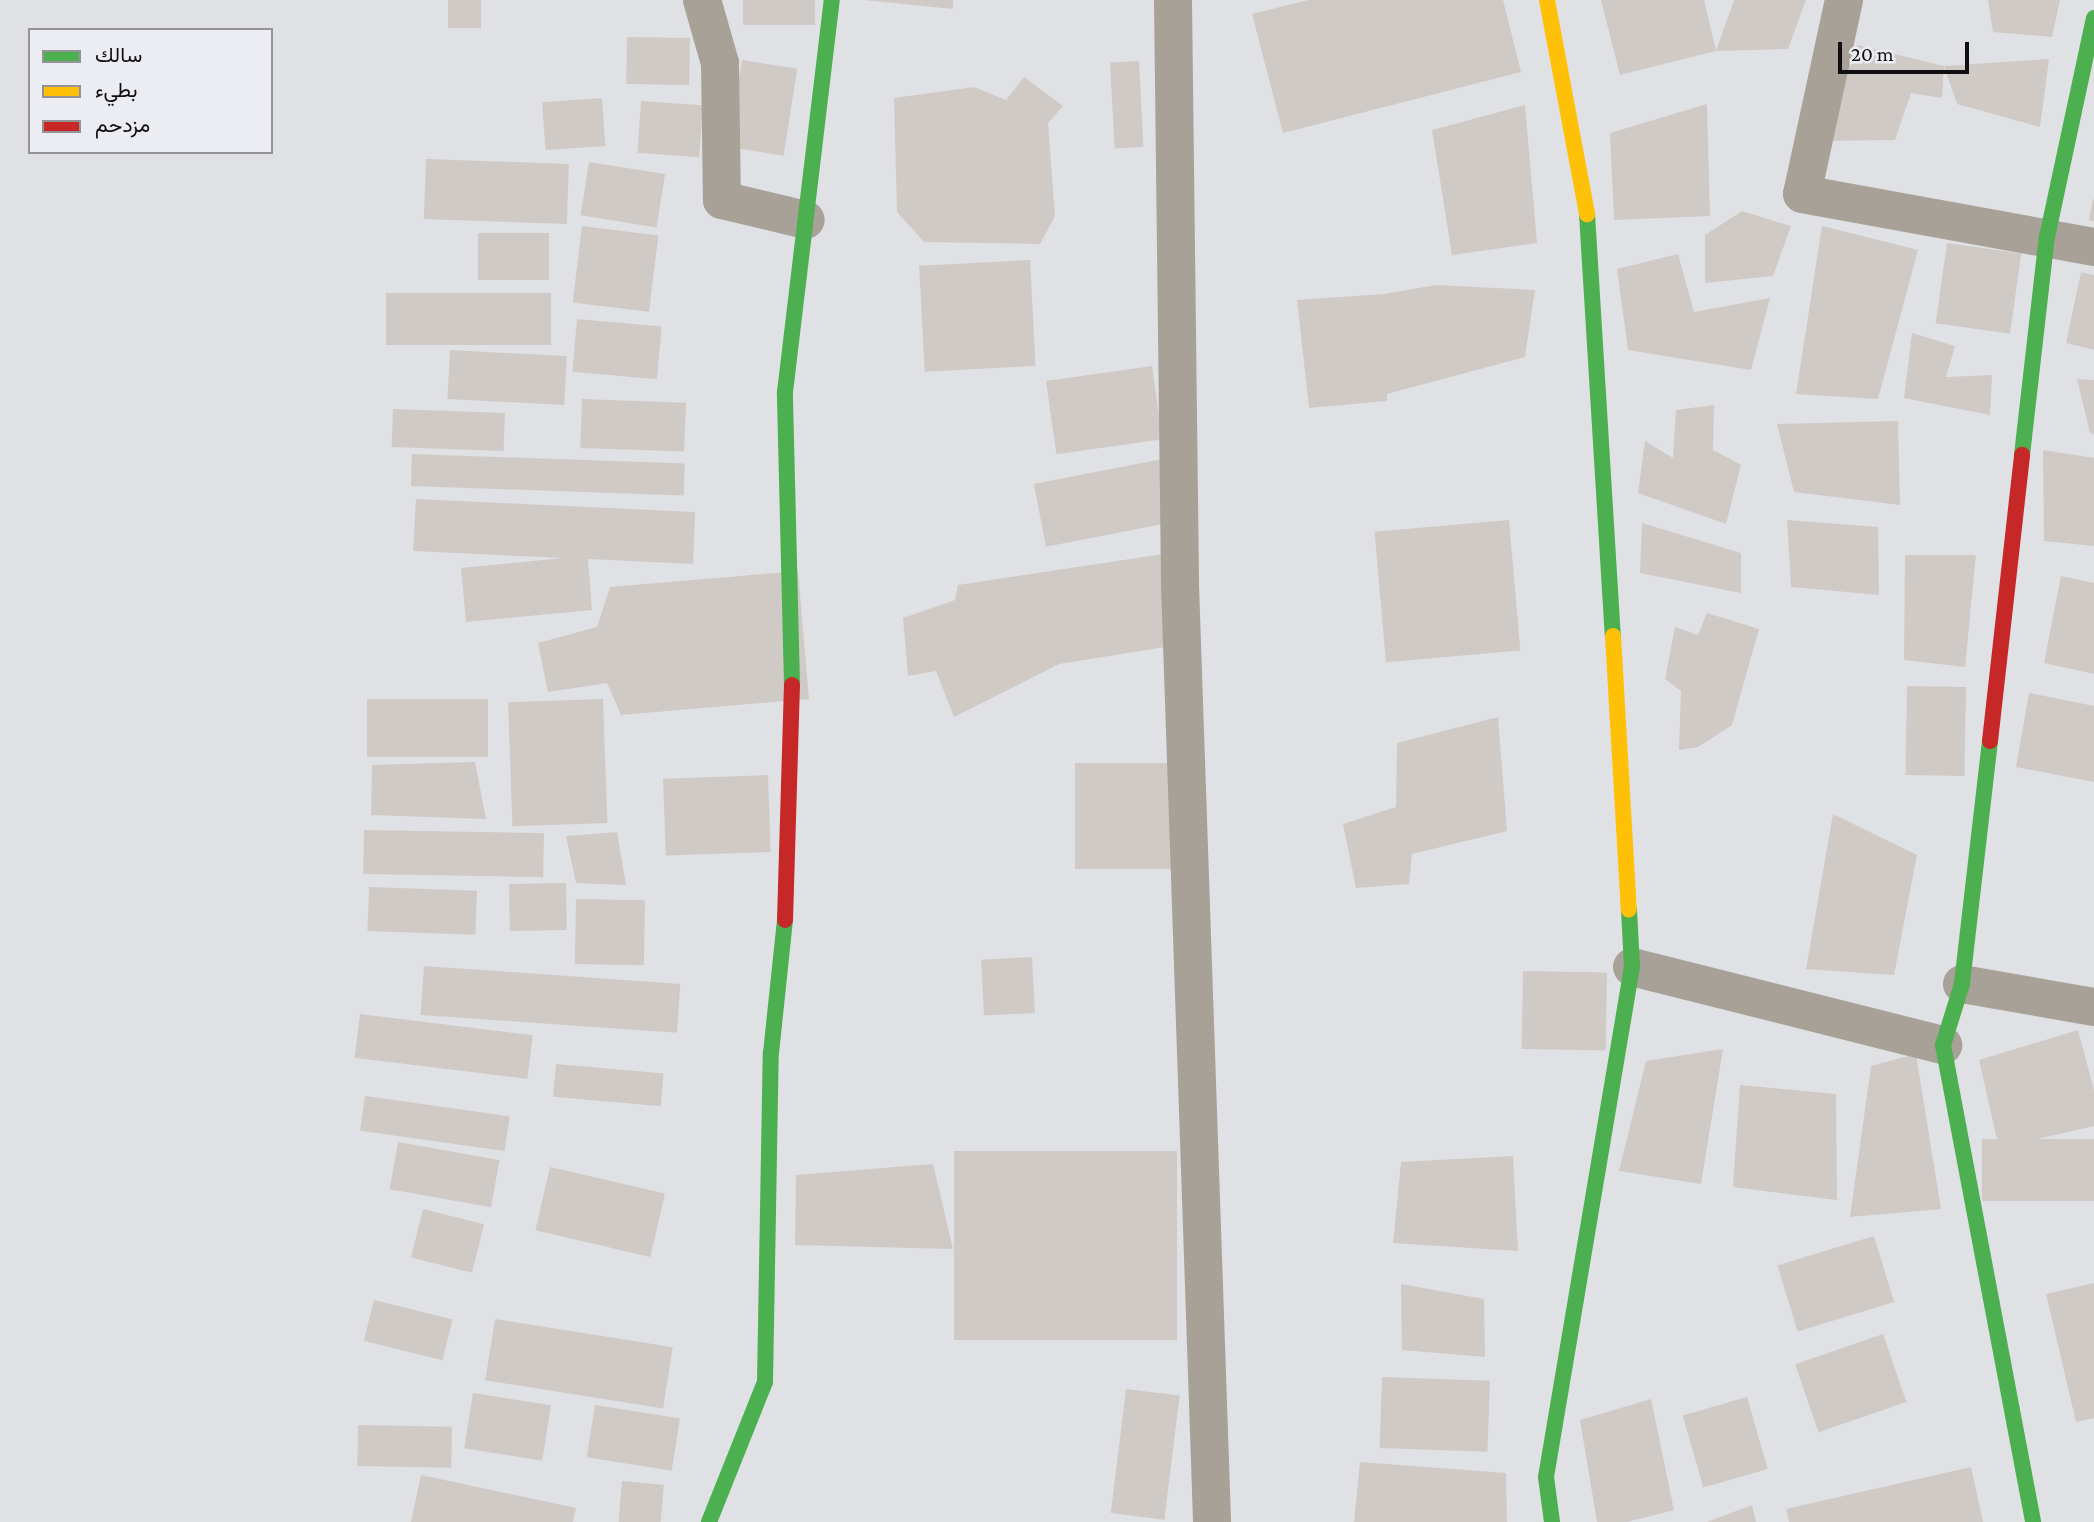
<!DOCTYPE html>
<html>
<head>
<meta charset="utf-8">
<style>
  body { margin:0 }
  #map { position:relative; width:2094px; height:1522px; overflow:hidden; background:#e0e1e4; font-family:"Crimson Pro",Vazirmatn,serif }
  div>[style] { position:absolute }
  .building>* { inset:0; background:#d0cac6; transform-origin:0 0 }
  .street>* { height:38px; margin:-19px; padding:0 19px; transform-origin:19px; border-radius:19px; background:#a8a198 }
  .fast>* { height:16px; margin:-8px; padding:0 8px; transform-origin:8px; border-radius:8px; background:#4caf50 }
  .slow>* { height:16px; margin:-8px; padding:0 8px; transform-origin:8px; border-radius:8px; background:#ffc107 }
  .jam>* { height:16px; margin:-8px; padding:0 8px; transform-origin:8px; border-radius:8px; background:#c62828 }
  span { translate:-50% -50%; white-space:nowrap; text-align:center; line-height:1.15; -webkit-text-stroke:6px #ecedf2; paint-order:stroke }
  .legend { position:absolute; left:28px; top:28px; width:245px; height:126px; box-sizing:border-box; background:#ecedf2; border:2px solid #949498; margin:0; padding:9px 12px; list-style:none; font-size:21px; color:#0f0f11 }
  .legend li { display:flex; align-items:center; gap:14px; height:35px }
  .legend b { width:35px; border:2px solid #949498 }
  .scale { position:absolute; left:1838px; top:42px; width:131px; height:32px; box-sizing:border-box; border:4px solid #0f0f11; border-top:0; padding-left:9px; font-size:21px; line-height:24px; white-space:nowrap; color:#0f0f11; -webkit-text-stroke:5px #ecedf2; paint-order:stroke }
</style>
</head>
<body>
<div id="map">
  <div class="building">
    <i style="left:448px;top:0;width:33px;height:28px"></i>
    <i style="left:743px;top:0;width:72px;height:25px"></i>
    <i style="clip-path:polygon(864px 0,953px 0,953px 9px)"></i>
    <i style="clip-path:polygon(1308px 0,1503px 0,1521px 72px,1283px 133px,1252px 14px)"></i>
    <i style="clip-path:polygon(1601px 0,1704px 0,1716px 51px,1620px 75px)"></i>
    <i style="clip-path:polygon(1734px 0,1806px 0,1788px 49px,1716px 51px)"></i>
    <i style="clip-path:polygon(1988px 0,2060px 0,2052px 37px,1993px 32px)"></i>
    <i style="left:627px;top:37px;width:63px;height:47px;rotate:1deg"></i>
    <i style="clip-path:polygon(1857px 45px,1944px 66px,1942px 98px,1911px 93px,1895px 140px,1813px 141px)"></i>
    <i style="clip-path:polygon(2049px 59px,2040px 127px,1957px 104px,1944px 66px)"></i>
    <i style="left:742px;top:60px;width:56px;height:88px;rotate:9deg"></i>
    <i style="left:1139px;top:61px;width:86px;height:29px;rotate:87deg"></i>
    <i style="clip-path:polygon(1024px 77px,1063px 106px,1048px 123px,1055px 216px,1040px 244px,924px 242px,897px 212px,894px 98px,974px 87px,1006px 100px)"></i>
    <i style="left:602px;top:98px;width:48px;height:60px;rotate:86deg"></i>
    <i style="left:641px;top:101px;width:62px;height:52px;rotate:4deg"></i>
    <i style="clip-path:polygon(1707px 104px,1710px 216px,1614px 220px,1610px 133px)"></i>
    <i style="clip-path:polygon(1525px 105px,1537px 243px,1452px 255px,1432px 130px)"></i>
    <i style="left:426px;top:159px;width:143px;height:60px;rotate:2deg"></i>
    <i style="left:589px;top:162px;width:77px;height:54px;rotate:9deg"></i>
    <i style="clip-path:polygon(2093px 199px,2094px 200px,2094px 221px,2089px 220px)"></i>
    <i style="clip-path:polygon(1742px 211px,1791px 226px,1773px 276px,1705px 283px,1705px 235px)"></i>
    <i style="left:582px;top:226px;width:77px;height:77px;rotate:7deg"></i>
    <i style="clip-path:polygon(1822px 226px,1918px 250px,1878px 399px,1796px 394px)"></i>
    <i style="left:478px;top:233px;width:71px;height:47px"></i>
    <i style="left:1947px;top:243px;width:75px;height:81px;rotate:8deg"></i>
    <i style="clip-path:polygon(1678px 254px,1694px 312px,1770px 298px,1751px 370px,1628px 350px,1617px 269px)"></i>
    <i style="left:1030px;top:260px;width:106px;height:111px;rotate:87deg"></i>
    <i style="clip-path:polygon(2081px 272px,2094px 275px,2094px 350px,2066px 343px)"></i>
    <i style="clip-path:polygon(1436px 285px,1535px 290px,1525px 357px,1387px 394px,1387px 401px,1309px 408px,1297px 300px,1384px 294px)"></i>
    <i style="left:386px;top:293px;width:165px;height:52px"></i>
    <i style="left:577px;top:319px;width:85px;height:53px;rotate:5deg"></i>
    <i style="clip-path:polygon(1912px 333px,1955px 346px,1946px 377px,1992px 375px,1990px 415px,1904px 398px)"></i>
    <i style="left:450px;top:350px;width:117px;height:49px;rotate:3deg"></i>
    <i style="left:1152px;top:366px;width:74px;height:107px;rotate:82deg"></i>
    <i style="clip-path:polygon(2077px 379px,2094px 380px,2094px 434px,2090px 433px)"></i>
    <i style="left:582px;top:399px;width:104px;height:49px;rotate:2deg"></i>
    <i style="clip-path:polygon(1714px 405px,1713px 450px,1741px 465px,1726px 524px,1638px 493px,1645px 441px,1673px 458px,1676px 410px)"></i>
    <i style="left:393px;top:409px;width:112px;height:38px;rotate:2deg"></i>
    <i style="clip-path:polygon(1898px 421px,1900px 505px,1794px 492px,1777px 424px)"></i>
    <i style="clip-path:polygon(2043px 450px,2094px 458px,2094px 546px,2044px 541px)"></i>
    <i style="left:412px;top:454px;width:273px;height:32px;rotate:2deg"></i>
    <i style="left:1183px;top:455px;width:64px;height:152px;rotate:79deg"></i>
    <i style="clip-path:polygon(416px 499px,695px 512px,693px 564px,588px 559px,592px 610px,466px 622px,461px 568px,563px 558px,413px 551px)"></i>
    <i style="left:1509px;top:520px;width:131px;height:135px;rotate:85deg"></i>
    <i style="clip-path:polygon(1787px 520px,1878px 527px,1879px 595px,1791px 587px)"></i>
    <i style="clip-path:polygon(1642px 523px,1741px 553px,1741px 593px,1640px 573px)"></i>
    <i style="clip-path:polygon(1170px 553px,1178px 645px,1059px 664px,954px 717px,936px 671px,908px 676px,903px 618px,955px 600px,958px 585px)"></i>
    <i style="clip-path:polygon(1905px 555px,1976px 555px,1965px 667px,1904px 660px)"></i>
    <i style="clip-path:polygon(798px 571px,809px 699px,621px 715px,607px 683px,548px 692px,538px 643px,597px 627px,610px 587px)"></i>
    <i style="clip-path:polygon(2061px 576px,2094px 583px,2094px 674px,2044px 663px)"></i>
    <i style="clip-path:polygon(1707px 613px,1759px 629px,1732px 725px,1698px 747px,1679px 750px,1681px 691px,1665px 679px,1675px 627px,1698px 635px)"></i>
    <i style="left:1907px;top:686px;width:59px;height:89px;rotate:1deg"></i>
    <i style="clip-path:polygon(2029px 693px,2094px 706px,2094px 782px,2016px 767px)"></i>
    <i style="left:488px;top:699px;width:58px;height:121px;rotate:90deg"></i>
    <i style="left:603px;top:699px;width:124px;height:95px;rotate:88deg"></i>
    <i style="clip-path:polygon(1498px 717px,1507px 831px,1412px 854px,1409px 884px,1356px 888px,1343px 824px,1396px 807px,1397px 743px)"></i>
    <i style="clip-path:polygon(475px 762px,486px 819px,371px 815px,372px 765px)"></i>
    <i style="left:1180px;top:763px;width:106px;height:105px;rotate:90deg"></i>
    <i style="left:768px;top:775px;width:77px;height:105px;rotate:88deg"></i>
    <i style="clip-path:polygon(1833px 814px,1917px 855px,1894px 975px,1806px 969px)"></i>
    <i style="left:364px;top:830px;width:180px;height:44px;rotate:1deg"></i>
    <i style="clip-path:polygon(617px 832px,626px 885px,576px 883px,566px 836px)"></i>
    <i style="left:566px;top:883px;width:47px;height:57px;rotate:89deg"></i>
    <i style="left:369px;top:887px;width:108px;height:44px;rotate:2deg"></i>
    <i style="left:576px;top:899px;width:69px;height:65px;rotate:1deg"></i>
    <i style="left:1032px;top:957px;width:56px;height:51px;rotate:87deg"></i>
    <i style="left:424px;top:966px;width:257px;height:49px;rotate:4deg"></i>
    <i style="left:1523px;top:971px;width:84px;height:78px;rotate:1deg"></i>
    <i style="left:360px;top:1014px;width:174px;height:44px;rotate:7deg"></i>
    <i style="clip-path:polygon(2078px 1030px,2094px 1090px,2094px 1126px,1999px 1148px,1979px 1060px)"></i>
    <i style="clip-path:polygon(1723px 1049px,1701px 1184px,1619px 1171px,1646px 1061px)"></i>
    <i style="clip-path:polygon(1916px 1054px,1941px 1209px,1850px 1217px,1871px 1066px)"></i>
    <i style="left:556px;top:1064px;width:108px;height:33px;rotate:5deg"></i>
    <i style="clip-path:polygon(1740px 1085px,1836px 1094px,1837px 1200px,1733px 1187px)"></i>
    <i style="left:365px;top:1096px;width:146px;height:35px;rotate:8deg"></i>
    <i style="left:2094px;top:1139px;width:62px;height:112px;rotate:90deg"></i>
    <i style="left:398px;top:1142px;width:103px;height:48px;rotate:10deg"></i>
    <i style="left:954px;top:1151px;width:223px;height:189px"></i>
    <i style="clip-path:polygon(1513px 1156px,1518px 1251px,1393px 1243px,1401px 1162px)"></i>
    <i style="clip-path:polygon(933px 1164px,953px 1249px,795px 1245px,796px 1175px)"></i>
    <i style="left:550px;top:1167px;width:118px;height:65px;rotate:13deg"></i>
    <i style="left:423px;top:1209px;width:63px;height:50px;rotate:14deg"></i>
    <i style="left:1874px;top:1236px;width:69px;height:101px;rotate:73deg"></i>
    <i style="clip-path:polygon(2094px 1283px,2094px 1418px,2076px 1422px,2046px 1294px)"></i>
    <i style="clip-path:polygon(1401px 1284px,1484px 1299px,1485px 1357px,1402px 1350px)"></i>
    <i style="left:374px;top:1300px;width:81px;height:42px;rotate:14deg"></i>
    <i style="left:495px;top:1319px;width:180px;height:62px;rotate:9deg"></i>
    <i style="left:1883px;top:1334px;width:72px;height:93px;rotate:71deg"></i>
    <i style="left:1382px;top:1377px;width:108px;height:71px;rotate:2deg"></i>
    <i style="left:1126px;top:1389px;width:54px;height:125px;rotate:7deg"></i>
    <i style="left:473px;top:1393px;width:79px;height:56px;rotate:9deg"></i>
    <i style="left:1747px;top:1397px;width:75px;height:67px;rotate:74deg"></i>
    <i style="clip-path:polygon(1651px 1399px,1674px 1510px,1627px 1522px,1597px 1522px,1580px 1420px)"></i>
    <i style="left:595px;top:1405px;width:86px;height:53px;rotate:9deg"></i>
    <i style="left:358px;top:1425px;width:94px;height:41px;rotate:1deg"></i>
    <i style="clip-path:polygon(1360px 1462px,1506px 1473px,1507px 1522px,1354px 1522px)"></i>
    <i style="clip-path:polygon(1971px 1467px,1983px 1522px,1789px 1522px,1786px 1509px)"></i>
    <i style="clip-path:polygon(421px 1475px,576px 1508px,573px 1522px,411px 1522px)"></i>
    <i style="left:622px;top:1481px;width:42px;height:41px;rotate:5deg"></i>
    <i style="clip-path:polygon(1752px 1505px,1756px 1522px,1707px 1522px)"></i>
  </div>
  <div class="street">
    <i style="left:702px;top:0;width:66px;rotate:74.1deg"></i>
    <i style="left:720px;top:63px;width:137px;rotate:89.2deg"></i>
    <i style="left:722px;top:200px;width:86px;rotate:13.4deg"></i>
    <i style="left:1173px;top:0;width:585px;rotate:89.31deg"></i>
    <i style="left:1180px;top:585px;width:938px;rotate:88.04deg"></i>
    <i style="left:1844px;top:0;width:198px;rotate:102.2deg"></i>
    <i style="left:1802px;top:194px;width:297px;rotate:10.3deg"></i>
    <i style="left:1632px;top:967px;width:321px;rotate:14.1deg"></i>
    <i style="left:1962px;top:984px;width:134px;rotate:9.9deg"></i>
  </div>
  <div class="fast">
    <i style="left:1587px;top:214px;width:423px;rotate:86.5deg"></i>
    <i style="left:2022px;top:455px;width:219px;rotate:-83.5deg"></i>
    <i style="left:2047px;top:237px;width:224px;rotate:-77.9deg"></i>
    <i style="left:792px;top:685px;width:293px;rotate:-91.4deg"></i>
    <i style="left:785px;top:392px;width:395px;rotate:-83.2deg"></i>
    <i style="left:1990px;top:741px;width:245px;rotate:96.6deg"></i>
    <i style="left:1962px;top:984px;width:64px;rotate:107.3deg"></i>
    <i style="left:1943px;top:1045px;width:485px;rotate:79.3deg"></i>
    <i style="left:709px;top:1522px;width:151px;rotate:-68.2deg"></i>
    <i style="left:765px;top:1382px;width:329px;rotate:-89deg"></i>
    <i style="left:771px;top:1053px;width:134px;rotate:-84deg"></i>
    <i style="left:1552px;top:1522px;width:45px;rotate:-97.6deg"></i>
    <i style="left:1546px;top:1477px;width:517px;rotate:-80.43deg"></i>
    <i style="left:1632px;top:967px;width:57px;rotate:-93deg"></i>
  </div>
  <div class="slow">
    <i style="left:1547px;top:0;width:218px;rotate:79.4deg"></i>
    <i style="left:1613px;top:636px;width:274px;rotate:86.7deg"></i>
  </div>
  <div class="jam">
    <i style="left:1990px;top:741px;width:288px;rotate:-83.6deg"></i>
    <i style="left:785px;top:920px;width:235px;rotate:-88.3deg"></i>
  </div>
  <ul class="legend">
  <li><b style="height:9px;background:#4caf50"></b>سالك</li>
  <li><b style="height:9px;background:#ffc107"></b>بطيء</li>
  <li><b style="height:9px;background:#c62828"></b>مزدحم</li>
  </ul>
  <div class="scale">20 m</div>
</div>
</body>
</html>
